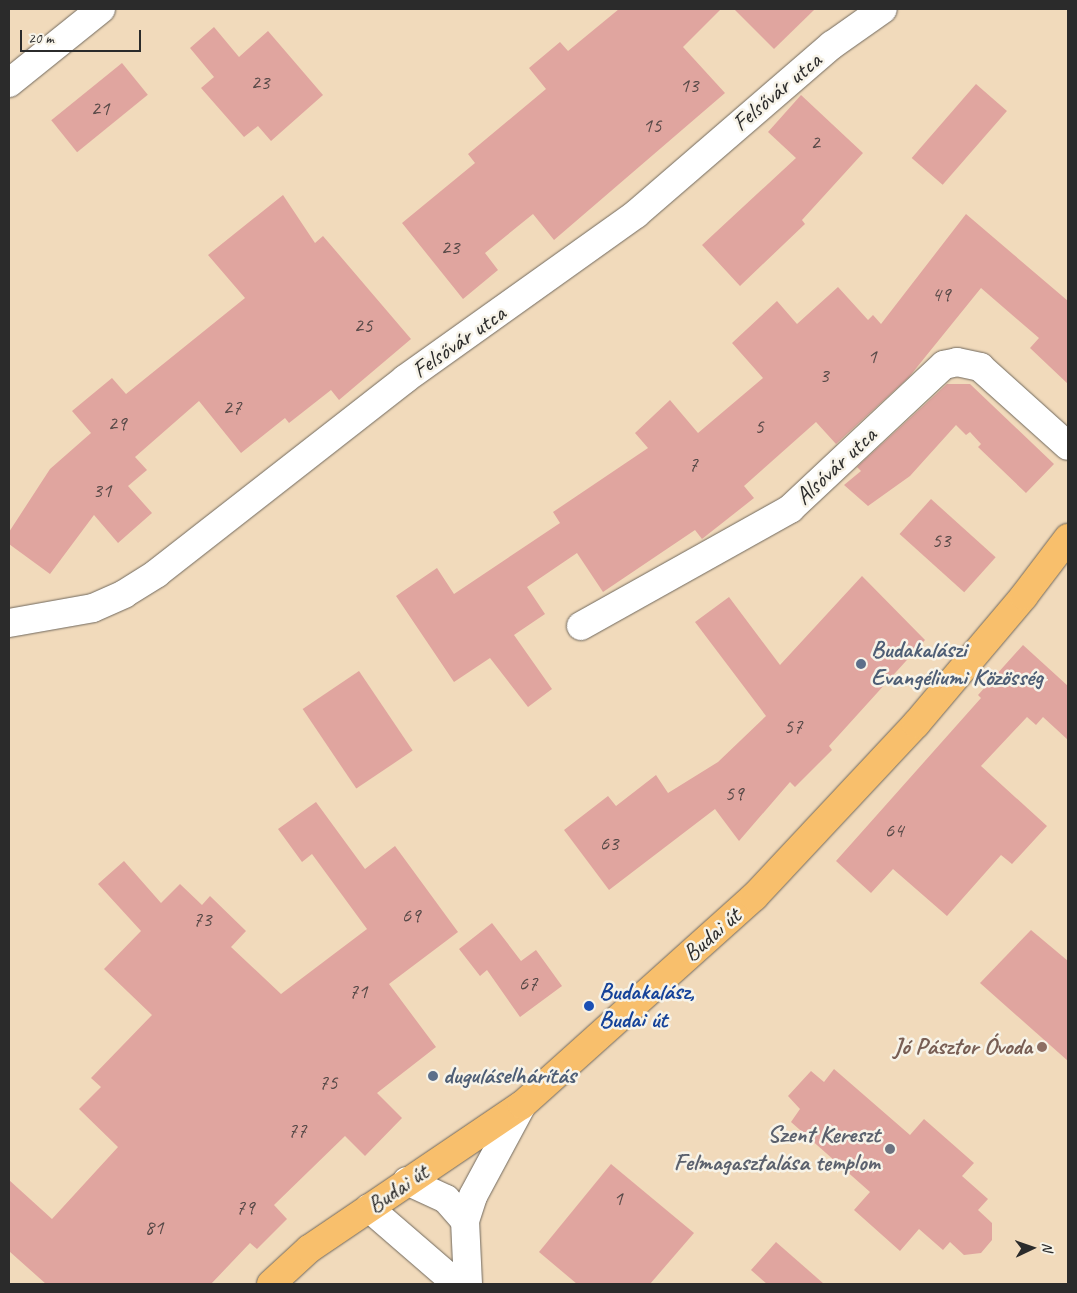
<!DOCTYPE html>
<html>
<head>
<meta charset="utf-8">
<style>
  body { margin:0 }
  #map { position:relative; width:1077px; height:1293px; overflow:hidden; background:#f1dabb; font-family:Caveat,sans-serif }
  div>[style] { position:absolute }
  .building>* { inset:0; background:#e0a59f; transform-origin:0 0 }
  .roads { filter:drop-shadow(0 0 1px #70685d) drop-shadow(0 0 1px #70685d) }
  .minor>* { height:28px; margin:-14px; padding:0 14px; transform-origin:14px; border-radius:14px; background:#fff }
  .major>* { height:28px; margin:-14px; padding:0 14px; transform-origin:14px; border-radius:14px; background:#f8bf6c }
  .dots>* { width:14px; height:14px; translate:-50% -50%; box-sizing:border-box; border:2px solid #f7f3e8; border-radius:50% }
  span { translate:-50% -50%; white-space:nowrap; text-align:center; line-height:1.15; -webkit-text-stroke:5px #f7f3e8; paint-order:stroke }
  .number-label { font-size:21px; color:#584a48 }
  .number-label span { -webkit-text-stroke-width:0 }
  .street-label { font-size:24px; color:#2b2b2b }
  .service-label { font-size:24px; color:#4e5e75; font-weight:700 }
  .left { translate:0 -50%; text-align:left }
  .transit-label { font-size:24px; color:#164399; font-weight:700 }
  .education-label { font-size:24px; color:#785e54; font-weight:700 }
  .right { translate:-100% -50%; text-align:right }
  .worship-label { font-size:24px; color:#5b616d; font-weight:700 }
  .frame { position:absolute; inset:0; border:10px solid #2b2b2b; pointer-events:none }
  .north { position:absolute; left:1007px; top:1223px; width:50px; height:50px; -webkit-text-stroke:4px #f7f3e8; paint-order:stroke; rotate:87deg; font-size:14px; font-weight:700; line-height:20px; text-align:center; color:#2b2b2b }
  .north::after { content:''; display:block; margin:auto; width:18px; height:22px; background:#2b2b2b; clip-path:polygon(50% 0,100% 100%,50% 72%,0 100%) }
  .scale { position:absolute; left:20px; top:30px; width:121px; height:22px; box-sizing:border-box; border:2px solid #2b2b2b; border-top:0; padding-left:6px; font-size:15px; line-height:18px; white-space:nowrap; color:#2b2b2b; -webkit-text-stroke:4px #f7f3e8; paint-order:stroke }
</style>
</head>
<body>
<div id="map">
  <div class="building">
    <i style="clip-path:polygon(619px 9px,721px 9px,683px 47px,725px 93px,554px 240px,533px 214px,485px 253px,498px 270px,463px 299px,402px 223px,475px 163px,468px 154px,546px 89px,529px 68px,560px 42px,568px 51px)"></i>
    <i style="clip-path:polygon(734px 9px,815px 9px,774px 49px)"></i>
    <i style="clip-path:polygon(214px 27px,239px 57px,268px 31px,323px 95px,271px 141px,258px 126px,244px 137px,201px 88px,214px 77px,190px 48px)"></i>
    <i style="left:122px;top:63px;width:41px;height:91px;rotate:51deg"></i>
    <i style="left:976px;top:84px;width:41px;height:98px;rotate:41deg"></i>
    <i style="clip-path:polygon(801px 95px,863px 153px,802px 220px,805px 224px,740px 286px,702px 245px,796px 158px,768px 132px)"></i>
    <i style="clip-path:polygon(283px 195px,315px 243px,323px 236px,411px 339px,339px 400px,331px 390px,289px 423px,285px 418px,241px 453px,199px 401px,135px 457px,147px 470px,128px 486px,152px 513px,118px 543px,94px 515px,50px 574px,9px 544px,9px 532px,50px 469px,91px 433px,72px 411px,112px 378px,126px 394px,245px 298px,208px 255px)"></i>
    <i style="clip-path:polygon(966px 214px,1068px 301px,1068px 384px,1030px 348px,1039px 338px,981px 288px,909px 377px,836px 444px,816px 422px,744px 486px,754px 498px,702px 539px,695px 530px,603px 592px,577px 553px,527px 587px,545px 614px,514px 635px,552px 689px,528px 707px,490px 658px,454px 682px,396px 596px,437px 568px,454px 594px,560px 523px,553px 512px,648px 448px,635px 433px,670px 400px,698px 433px,763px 378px,732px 343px,777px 301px,797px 324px,838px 287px,868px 320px,873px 315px,881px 324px)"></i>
    <i style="clip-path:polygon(947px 384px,970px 384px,1054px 464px,1026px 493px,978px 447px,981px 444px,970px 432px,966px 435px,956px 425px,910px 476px,868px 506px,844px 485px,861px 471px,857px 467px)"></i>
    <i style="left:931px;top:499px;width:87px;height:47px;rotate:42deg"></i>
    <i style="clip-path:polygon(862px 576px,925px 640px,829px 746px,832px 750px,795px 787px,790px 782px,739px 841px,715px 809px,609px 890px,564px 830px,608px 796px,616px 806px,656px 775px,668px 793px,718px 762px,766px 716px,695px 622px,729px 597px,780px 665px)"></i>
    <i style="clip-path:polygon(1023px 645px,1068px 686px,1068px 740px,1043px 717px,1036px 725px,1027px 717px,981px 766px,1047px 826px,1012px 864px,1001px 855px,947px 916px,893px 869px,871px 893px,836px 861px,981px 698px,978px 695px)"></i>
    <i style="left:359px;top:671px;width:96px;height:68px;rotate:56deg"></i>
    <i style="clip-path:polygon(316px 802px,365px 869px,395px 846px,458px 932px,389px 984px,436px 1047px,377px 1093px,402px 1118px,365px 1156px,345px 1136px,274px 1205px,287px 1219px,257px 1249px,250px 1243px,211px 1284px,46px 1284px,9px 1251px,9px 1180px,52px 1219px,118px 1147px,79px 1109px,101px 1087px,91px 1078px,152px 1015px,104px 969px,141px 931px,98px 884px,124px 861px,161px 903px,180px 884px,202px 905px,210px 896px,246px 931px,231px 947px,281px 994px,367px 929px,312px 854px,302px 862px,278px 829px)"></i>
    <i style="clip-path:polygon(492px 923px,521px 961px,536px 950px,562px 986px,520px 1017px,487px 970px,480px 976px,459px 949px)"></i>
    <i style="clip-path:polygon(1031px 930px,1068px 961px,1068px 1061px,980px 983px)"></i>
    <i style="clip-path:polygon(834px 1069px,910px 1135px,924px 1119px,974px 1163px,962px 1176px,988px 1199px,978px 1210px,992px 1223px,992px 1240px,981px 1253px,964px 1255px,950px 1242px,943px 1250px,919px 1229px,900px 1251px,854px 1210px,870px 1192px,791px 1122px,800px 1109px,788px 1096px,811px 1071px,824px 1082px)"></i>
    <i style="clip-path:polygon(611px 1164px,694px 1233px,650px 1284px,577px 1284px,539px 1252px)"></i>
    <i style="clip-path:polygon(776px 1242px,824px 1284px,767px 1284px,751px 1270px)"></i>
  </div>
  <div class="roads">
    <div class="minor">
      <i style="left:9px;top:83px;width:118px;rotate:-38.8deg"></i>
      <i style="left:9px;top:623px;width:85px;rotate:-10.1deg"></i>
      <i style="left:93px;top:608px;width:34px;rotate:-24deg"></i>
      <i style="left:124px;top:594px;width:39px;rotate:-32deg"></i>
      <i style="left:157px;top:573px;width:315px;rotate:-38deg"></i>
      <i style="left:405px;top:379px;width:284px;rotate:-35.5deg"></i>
      <i style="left:636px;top:214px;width:259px;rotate:-40.8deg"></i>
      <i style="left:832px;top:45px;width:62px;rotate:-35.2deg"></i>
      <i style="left:581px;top:626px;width:240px;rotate:-29.2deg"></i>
      <i style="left:790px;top:509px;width:211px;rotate:-43.1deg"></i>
      <i style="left:944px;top:365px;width:13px;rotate:-13deg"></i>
      <i style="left:957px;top:362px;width:24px;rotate:12deg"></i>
      <i style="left:980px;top:367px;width:118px;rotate:41.9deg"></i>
      <i style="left:407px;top:1181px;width:43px;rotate:24.8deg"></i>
      <i style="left:446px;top:1199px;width:29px;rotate:49deg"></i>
      <i style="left:369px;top:1208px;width:116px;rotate:40.8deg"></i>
      <i style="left:468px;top:1284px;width:63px;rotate:-92.7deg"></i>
      <i style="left:465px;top:1221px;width:26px;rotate:-72deg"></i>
      <i style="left:473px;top:1196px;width:103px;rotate:-61.7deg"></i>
    </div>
    <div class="major">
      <i style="left:271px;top:1284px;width:52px;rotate:-42.6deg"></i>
      <i style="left:309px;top:1249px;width:257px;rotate:-34.1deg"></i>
      <i style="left:522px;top:1105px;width:312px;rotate:-41.9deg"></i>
      <i style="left:754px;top:897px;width:237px;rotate:-46.9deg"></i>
      <i style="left:916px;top:724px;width:167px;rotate:-49.8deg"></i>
      <i style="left:1024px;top:596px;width:73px;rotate:-52.8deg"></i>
    </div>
  </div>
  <div class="dots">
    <i style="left:861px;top:664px;background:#5c6f8a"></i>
    <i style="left:589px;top:1006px;background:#1a4fb4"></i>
    <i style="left:1042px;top:1047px;background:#8d6e63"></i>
    <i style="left:433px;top:1076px;background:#5c6f8a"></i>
    <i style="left:890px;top:1149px;background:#6b7280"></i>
  </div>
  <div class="number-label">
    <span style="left:260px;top:82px">23</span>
    <span style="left:689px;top:85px">13</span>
    <span style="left:100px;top:108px">21</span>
    <span style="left:652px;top:125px">15</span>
    <span style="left:815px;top:142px">2</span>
    <span style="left:450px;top:247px">23</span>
    <span style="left:941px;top:294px">49</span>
    <span style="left:363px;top:325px">25</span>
    <span style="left:872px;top:356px">1</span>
    <span style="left:824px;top:375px">3</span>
    <span style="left:232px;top:407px">27</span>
    <span style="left:117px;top:423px">29</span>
    <span style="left:759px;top:426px">5</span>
    <span style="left:693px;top:464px">7</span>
    <span style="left:102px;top:490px">31</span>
    <span style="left:941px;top:540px">53</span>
    <span style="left:793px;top:726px">57</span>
    <span style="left:734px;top:793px">59</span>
    <span style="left:894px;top:830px">64</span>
    <span style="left:609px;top:843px">63</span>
    <span style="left:411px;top:915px">69</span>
    <span style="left:202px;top:919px">73</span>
    <span style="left:528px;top:983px">67</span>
    <span style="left:358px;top:991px">71</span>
    <span style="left:328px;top:1082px">75</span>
    <span style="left:297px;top:1130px">77</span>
    <span style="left:618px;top:1198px">1</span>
    <span style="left:245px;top:1207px">79</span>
    <span style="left:154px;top:1227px">81</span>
  </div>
  <div class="street-label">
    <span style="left:777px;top:92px;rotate:-40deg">Felsővár utca</span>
    <span style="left:459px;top:342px;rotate:-35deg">Felsővár utca</span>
    <span style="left:836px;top:466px;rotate:-43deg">Alsóvár utca</span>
    <span style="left:712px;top:935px;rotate:-41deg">Budai út</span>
    <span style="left:398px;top:1189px;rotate:-35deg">Budai út</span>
  </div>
  <div class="service-label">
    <span class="left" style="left:871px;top:664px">Budakalászi<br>Evangéliumi Közösség</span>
    <span class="left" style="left:443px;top:1076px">duguláselhárítás</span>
  </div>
  <div class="transit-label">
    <span class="left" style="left:599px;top:1006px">Budakalász,<br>Budai út</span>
  </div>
  <div class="education-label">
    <span class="right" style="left:1032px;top:1047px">Jó Pásztor Óvoda</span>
  </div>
  <div class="worship-label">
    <span class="right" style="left:880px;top:1149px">Szent Kereszt<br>Felmagasztalása templom</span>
  </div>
  <div class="frame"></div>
  <div class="north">N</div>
  <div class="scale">20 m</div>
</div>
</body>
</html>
